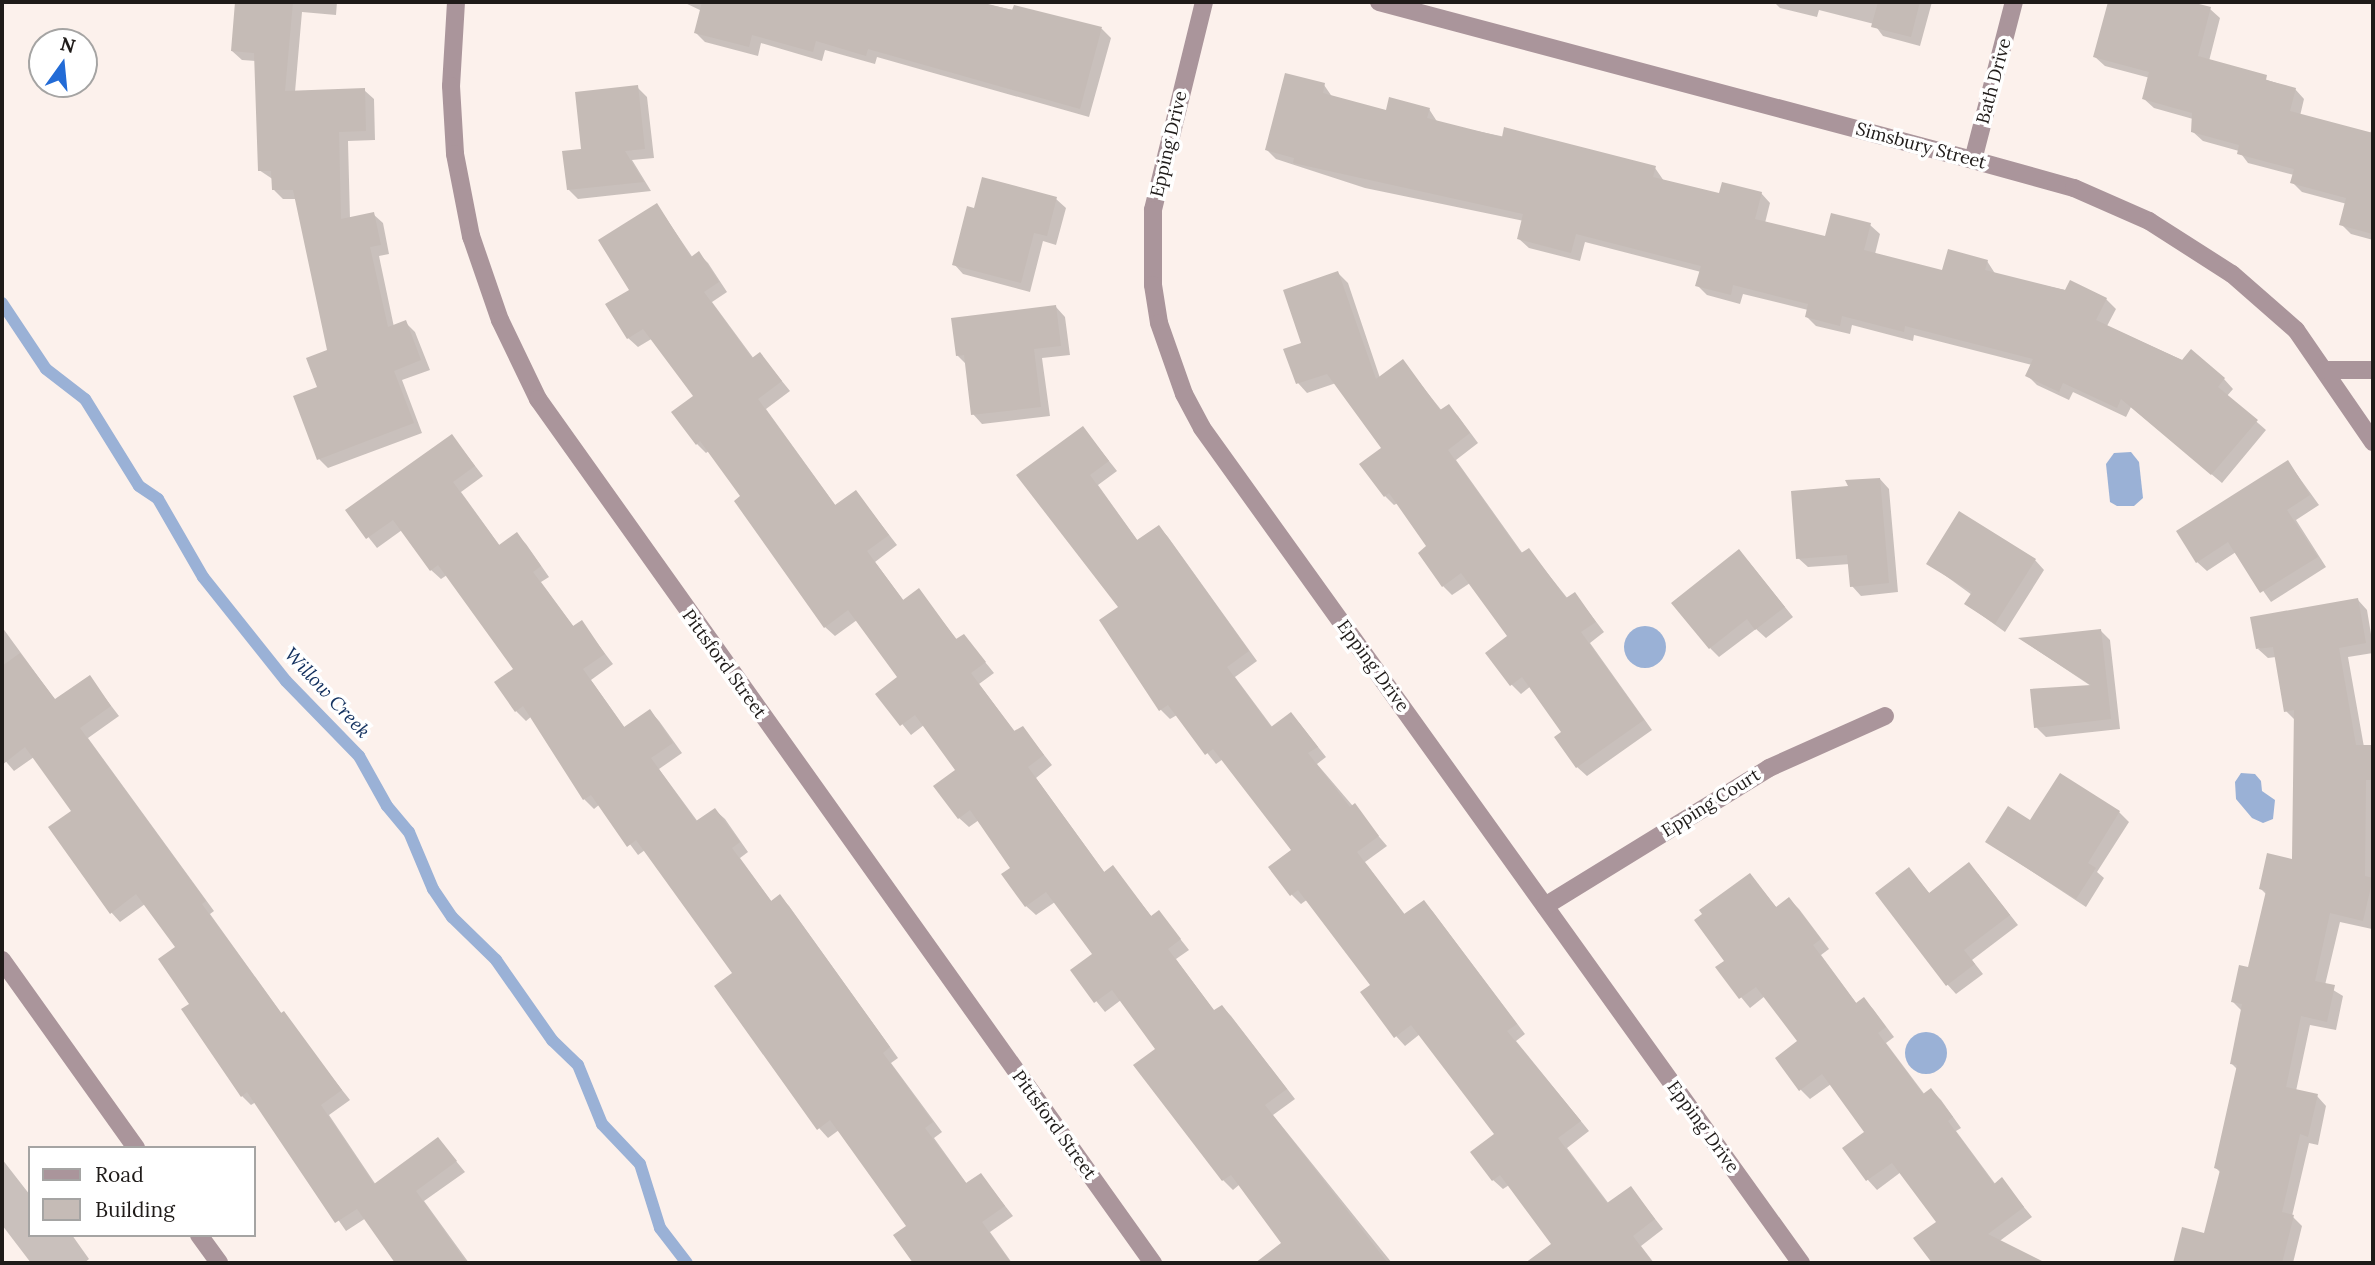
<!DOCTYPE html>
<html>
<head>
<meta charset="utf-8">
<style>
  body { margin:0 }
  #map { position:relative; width:2375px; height:1265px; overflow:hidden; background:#fcf1ec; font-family:Lora,serif }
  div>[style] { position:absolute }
  .water>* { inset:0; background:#9ab1d6 }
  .round { border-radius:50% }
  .shadow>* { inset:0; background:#0003 }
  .stream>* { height:12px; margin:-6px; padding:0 6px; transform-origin:6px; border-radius:6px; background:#9ab1d6 }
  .building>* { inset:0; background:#c5bbb6 }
  .street>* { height:18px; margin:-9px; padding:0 9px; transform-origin:9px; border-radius:9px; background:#aa959b }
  span { translate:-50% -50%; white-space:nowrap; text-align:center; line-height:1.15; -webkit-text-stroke:7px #fff; paint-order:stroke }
  .street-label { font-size:18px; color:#1f1b19 }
  .water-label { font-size:19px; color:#12305e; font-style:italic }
  .frame { position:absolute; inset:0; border:4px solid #1f1b19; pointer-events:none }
  .legend { position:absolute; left:28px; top:1146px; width:228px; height:91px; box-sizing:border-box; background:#fff; border:2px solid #a5a4a3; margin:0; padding:9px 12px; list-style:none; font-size:21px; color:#1f1b19 }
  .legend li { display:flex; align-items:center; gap:14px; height:35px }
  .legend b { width:35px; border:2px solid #a5a4a3 }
  .north { position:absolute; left:28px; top:28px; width:70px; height:70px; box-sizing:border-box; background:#fff; border:2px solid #a5a4a3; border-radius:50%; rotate:15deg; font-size:19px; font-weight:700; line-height:28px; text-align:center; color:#1f1b19 }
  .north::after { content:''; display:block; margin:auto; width:24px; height:32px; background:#226bd6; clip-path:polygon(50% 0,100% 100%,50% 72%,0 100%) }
</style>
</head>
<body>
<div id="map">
  <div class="water">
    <i style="clip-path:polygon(2131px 452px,2139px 462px,2143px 498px,2134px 506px,2117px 506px,2110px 502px,2106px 464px,2114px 453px)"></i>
    <i class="round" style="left:1624px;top:626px;width:42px;height:42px"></i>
    <i style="clip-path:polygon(2241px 773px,2255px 774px,2261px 781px,2262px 791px,2275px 800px,2273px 819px,2263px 823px,2252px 818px,2236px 799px,2235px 782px)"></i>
    <i class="round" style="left:1905px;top:1032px;width:42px;height:42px"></i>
  </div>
  <div class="shadow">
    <i style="clip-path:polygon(232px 2px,337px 2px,336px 15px,302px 12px,295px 92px,364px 90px,374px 99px,375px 140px,348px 141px,350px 219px,373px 214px,383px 223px,389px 254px,379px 256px,394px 327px,406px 323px,415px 332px,430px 370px,402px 380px,422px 433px,328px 468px,319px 459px,320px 388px,329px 351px,297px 199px,283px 199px,274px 190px,274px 180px,259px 170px,256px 61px,242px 60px,232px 51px,237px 2px)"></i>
    <i style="clip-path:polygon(683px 2px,883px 2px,905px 8px,906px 2px,976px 2px,1102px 29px,1111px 38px,1089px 117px,877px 57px,875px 64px,825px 50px,822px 61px,761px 43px,758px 56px,705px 42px,696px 33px,702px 11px)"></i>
    <i style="clip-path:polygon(1774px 2px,1932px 2px,1920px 46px,1883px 36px,1874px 24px,1819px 10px,1817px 17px,1780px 8px)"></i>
    <i style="clip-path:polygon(2110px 2px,2145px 2px,2173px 9px,2175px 2px,2184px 2px,2210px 9px,2220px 18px,2209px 61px,2295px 89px,2304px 99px,2300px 116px,2370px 134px,2373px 125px,2373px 240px,2351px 234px,2341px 224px,2347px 204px,2302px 192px,2292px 182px,2294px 175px,2248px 163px,2239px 151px,2203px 141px,2193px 132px,2193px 119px,2154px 108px,2144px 99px,2150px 78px,2105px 66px,2095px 57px)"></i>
    <i style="clip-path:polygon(1324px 85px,1333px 98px,1387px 113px,1429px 109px,1438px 123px,1655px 168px,1664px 181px,1720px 195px,1761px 193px,1770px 203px,1765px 223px,1827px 239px,1870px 225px,1880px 234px,1875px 254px,1944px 272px,1987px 261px,1996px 275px,2106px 299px,2116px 309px,2107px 326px,2224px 379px,2233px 389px,2227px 396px,2266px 430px,2222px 483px,2131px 407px,2126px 417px,2073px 392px,2069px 400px,2037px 385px,2027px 375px,2032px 365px,1914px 335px,1913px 341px,1852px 325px,1850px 334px,1816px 326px,1806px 316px,1808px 310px,1743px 294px,1740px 304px,1707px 295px,1697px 285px,1701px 272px,1585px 242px,1580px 261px,1529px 248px,1519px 239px,1524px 221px,1365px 188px,1276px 159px,1267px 150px)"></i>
    <i style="clip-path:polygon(637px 87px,647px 97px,654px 158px,632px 160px,651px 191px,578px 199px,568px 189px,583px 150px)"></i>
    <i style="clip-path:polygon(1056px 199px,1066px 208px,1056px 245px,1043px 241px,1030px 292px,963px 274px,954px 264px,975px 210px)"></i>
    <i style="clip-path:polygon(657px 205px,693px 258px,699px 254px,708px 263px,727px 292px,712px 302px,754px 359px,760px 354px,790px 391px,766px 409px,836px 506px,856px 492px,897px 545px,875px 562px,904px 601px,919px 591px,958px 641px,964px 636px,994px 673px,979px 684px,1016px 733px,1023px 728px,1052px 765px,1036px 778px,1105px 873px,1113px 868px,1152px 917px,1159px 912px,1189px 950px,1176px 959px,1215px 1012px,1222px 1007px,1231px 1016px,1295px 1099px,1273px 1115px,1392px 1263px,1283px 1263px,1274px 1251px,1284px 1244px,1240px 1184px,1233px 1190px,1223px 1180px,1135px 1065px,1158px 1049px,1121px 1000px,1105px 1012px,1072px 971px,1094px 954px,1055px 902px,1036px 915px,1026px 906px,1013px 869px,979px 820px,969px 827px,959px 818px,958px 770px,924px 725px,911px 735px,878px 694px,900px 678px,857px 620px,835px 636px,825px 627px,743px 497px,709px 451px,706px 453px,697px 444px,696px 396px,653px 338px,638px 347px,628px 338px,631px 290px)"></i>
    <i style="clip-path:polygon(1338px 273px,1348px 283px,1380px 378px,1403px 362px,1442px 411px,1448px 406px,1458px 416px,1478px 443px,1456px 460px,1523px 554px,1529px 550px,1568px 599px,1575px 594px,1604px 632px,1590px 643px,1652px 730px,1587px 776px,1577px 767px,1564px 732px,1531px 686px,1521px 694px,1511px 684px,1510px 636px,1470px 583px,1452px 595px,1443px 586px,1429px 547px,1398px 503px,1394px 505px,1385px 496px,1384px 448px,1336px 383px,1307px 393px,1298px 383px,1303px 344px)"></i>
    <i style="clip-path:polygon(1056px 307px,1065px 317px,1070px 355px,1042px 358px,1050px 416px,982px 424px,973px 414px,966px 364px,957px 355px)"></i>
    <i style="clip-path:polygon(1083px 428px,1117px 471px,1098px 485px,1138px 541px,1159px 527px,1168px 537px,1257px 661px,1235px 677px,1273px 728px,1291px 714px,1300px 724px,1326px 757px,1317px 764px,1387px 846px,1365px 862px,1406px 916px,1424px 902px,1433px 912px,1525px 1034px,1516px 1041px,1589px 1131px,1567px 1148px,1609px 1204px,1631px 1188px,1663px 1229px,1641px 1246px,1654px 1263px,1556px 1263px,1546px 1250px,1554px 1244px,1509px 1185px,1503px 1189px,1493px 1180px,1497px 1134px,1420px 1034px,1405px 1046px,1396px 1036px,1372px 985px,1308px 899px,1301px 904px,1292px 895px,1293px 851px,1223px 759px,1216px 764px,1177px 715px,1170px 719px,1161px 710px,1121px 607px,1019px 475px)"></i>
    <i style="clip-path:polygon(452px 436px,483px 476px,461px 492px,500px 546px,516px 534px,526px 544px,549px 577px,541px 582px,574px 627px,581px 622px,613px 664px,591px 680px,625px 728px,650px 711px,659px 721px,682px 753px,659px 769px,698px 822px,715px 810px,725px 819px,748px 852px,740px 858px,772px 902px,779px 896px,789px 906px,898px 1058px,891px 1063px,942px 1132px,934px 1138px,967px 1184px,981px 1175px,1013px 1216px,990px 1232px,1012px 1263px,916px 1263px,895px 1235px,908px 1226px,839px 1130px,828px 1138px,819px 1128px,735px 973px,645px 850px,638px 855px,600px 804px,594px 809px,584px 799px,532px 716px,526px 721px,516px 711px,515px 669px,447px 575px,441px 579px,431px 570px,402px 530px,377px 548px,347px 510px)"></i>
    <i style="clip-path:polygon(2288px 462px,2319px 505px,2296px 520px,2326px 567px,2271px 602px,2236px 552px,2207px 571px,2197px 562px)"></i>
    <i style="clip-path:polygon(1880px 479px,1889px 489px,1898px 592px,1861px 596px,1852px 586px,1850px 564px,1808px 567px,1798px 558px,1851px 488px)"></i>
    <i style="clip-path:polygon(2035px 560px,2044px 570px,2005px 632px,1966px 604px,1972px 595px,1928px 563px)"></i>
    <i style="clip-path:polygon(1748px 561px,1793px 617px,1766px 638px,1756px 629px,1719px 657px,1710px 648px)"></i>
    <i style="clip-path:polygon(2358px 600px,2367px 610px,2373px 646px,2373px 653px,2348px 657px,2364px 747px,2373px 747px,2373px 924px,2372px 929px,2340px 922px,2325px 985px,2343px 996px,2336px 1030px,2310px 1025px,2296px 1091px,2317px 1096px,2326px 1106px,2318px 1145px,2309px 1143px,2292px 1216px,2302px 1226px,2293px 1263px,2175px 1263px,2183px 1230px,2206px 1235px,2221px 1173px,2216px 1168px,2238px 1070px,2231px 1063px,2242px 1011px,2233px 1002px,2250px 969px,2267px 895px,2261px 889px,2294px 861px,2296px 721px,2286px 711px,2276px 657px,2268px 658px,2258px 649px)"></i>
    <i style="clip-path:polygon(2px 627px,56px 701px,89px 677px,119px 716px,88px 738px,214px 911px,210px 914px,282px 1014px,350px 1100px,329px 1115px,376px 1185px,438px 1139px,465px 1172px,424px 1201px,469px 1263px,397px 1263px,366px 1218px,346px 1231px,256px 1102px,251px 1105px,242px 1096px,191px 1004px,177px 948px,145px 904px,120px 922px,111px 912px,73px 811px,34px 757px,14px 771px,2px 757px)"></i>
    <i style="clip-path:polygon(2101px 631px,2110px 640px,2120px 729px,2046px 737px,2036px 727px,2091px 686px,2022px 640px)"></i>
    <i style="clip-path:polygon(2119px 812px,2129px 822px,2097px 872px,2104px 878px,2086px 907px,1987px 842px,2031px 823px)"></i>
    <i style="clip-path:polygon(1909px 869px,1930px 894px,1978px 874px,2018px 925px,1972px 960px,1983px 974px,1956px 994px,1947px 984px)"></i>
    <i style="clip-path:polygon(1750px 875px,1777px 908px,1789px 899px,1799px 909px,1829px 949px,1821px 955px,1857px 1004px,1864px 1000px,1873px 1009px,1894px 1037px,1886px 1043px,1925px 1095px,1931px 1090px,1941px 1100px,1961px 1128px,1956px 1131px,1996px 1185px,2002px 1180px,2032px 1217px,1970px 1263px,1934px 1263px,1916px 1238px,1938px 1222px,1901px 1172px,1877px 1190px,1868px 1180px,1844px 1149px,1866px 1132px,1831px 1084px,1810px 1099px,1801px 1090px,1799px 1042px,1765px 996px,1750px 1008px,1717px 968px,1726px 961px)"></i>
    <i style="clip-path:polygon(2px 1159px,30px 1195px,30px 1235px,72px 1235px,89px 1259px,84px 1263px,31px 1263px,2px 1225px)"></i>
  </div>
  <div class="stream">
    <i style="left:2px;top:303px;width:79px;rotate:56.3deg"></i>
    <i style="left:46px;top:369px;width:49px;rotate:37.6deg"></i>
    <i style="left:85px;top:399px;width:102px;rotate:58.2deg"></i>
    <i style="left:139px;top:486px;width:23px;rotate:34deg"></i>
    <i style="left:158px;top:499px;width:90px;rotate:60deg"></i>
    <i style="left:203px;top:577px;width:133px;rotate:51.4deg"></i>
    <i style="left:286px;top:681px;width:105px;rotate:45.8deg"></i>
    <i style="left:359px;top:756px;width:57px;rotate:60.8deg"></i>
    <i style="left:387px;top:806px;width:34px;rotate:50deg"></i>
    <i style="left:409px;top:832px;width:62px;rotate:67.2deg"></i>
    <i style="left:433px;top:889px;width:34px;rotate:56deg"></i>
    <i style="left:452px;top:917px;width:62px;rotate:44.3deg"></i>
    <i style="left:496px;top:960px;width:98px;rotate:55deg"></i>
    <i style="left:552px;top:1040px;width:36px;rotate:44deg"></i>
    <i style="left:578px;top:1065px;width:64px;rotate:67.9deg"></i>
    <i style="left:602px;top:1124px;width:55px;rotate:46.5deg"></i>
    <i style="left:640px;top:1164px;width:67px;rotate:72.6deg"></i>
    <i style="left:660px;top:1228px;width:44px;rotate:52.4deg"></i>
  </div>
  <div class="building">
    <i style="clip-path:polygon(235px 2px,293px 2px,285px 91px,365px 88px,366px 131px,339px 132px,341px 219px,374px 212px,381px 245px,370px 247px,388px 327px,406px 320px,421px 360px,394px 371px,414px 423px,317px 460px,293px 396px,317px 387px,306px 358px,327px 350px,293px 190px,272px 190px,271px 171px,258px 171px,254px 53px,231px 51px)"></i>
    <i style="clip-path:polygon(702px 2px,980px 2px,1012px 10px,1014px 5px,1102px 27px,1080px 109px,868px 49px,866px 56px,816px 41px,813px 52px,752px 35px,749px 47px,694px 33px)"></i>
    <i style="clip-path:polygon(1878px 2px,1920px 2px,1911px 37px,1871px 27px)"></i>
    <i style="clip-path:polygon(2108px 2px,2191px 2px,2211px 7px,2198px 56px,2267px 75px,2266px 80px,2296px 88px,2290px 111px,2373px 133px,2373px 234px,2339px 225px,2346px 198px,2290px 183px,2294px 169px,2237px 154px,2239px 145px,2191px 132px,2192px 113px,2142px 99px,2149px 72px,2093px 57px)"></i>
    <i style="clip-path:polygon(1285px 73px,1325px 83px,1323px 93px,1386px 110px,1389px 97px,1430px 108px,1427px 118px,1502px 137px,1504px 127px,1656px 166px,1653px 177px,1719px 193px,1722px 182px,1762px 192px,1755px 219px,1825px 236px,1831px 213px,1871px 223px,1864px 250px,1942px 270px,1948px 249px,1988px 260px,1985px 270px,2065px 290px,2070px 280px,2107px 298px,2096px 320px,2182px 360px,2191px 349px,2225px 378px,2218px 387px,2258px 420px,2211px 475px,2121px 399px,2117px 408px,2063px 383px,2059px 392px,2025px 376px,2033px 359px,1905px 326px,1904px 332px,1842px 316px,1840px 326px,1805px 317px,1808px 304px,1733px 285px,1731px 295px,1695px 286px,1701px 266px,1576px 234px,1571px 253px,1517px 239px,1523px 214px,1293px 163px,1294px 158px,1265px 150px)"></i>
    <i style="clip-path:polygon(638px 85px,645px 149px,625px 151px,644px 182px,567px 190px,562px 151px,581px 149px,575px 92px)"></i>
    <i style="clip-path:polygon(982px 177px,1057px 197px,1047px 236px,1034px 233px,1021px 283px,952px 265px,967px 206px,974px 208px)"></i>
    <i style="clip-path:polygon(657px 203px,691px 257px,699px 251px,719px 282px,704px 292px,752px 358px,760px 352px,782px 381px,758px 399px,835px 505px,856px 490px,889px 535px,867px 551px,903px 600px,919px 588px,956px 639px,964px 634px,986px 662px,971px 673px,1014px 731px,1023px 726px,1044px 755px,1028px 767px,1104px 872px,1113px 865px,1151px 916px,1159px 910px,1181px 939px,1168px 949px,1214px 1010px,1222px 1005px,1287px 1089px,1265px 1105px,1388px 1263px,1255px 1263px,1281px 1243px,1231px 1175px,1222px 1181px,1133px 1065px,1155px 1049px,1112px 990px,1094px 1003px,1070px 970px,1092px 954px,1046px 892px,1025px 907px,1001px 874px,1010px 868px,970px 810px,958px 819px,933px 786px,955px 770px,915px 715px,900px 726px,875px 694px,897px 677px,848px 610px,824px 628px,734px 501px,740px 496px,700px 441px,696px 445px,671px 412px,693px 396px,643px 329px,627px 339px,605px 304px,629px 290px,598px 240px)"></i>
    <i style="clip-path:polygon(1338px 271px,1376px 379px,1403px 359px,1440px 410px,1449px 404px,1470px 433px,1448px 450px,1521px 553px,1529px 548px,1566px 598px,1575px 592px,1596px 622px,1581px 632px,1644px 720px,1576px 768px,1554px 737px,1561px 732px,1522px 677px,1510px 686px,1485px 653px,1507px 636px,1461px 573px,1442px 587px,1418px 553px,1426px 546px,1389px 493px,1384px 497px,1359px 464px,1381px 448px,1327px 374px,1296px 384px,1283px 349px,1301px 343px,1283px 290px)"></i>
    <i style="clip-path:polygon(1056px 305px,1061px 346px,1034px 349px,1041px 407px,971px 415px,964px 355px,956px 356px,951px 318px)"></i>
    <i style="clip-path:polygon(1083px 426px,1109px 461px,1090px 475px,1137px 540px,1159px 525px,1249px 651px,1227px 667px,1271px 727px,1291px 712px,1318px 747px,1308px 753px,1350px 807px,1355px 803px,1379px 836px,1357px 852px,1404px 914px,1424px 900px,1517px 1024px,1507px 1031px,1581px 1121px,1558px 1138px,1607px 1203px,1631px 1186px,1655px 1219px,1633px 1236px,1653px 1263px,1525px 1263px,1551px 1244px,1500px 1175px,1492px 1181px,1470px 1152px,1494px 1134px,1411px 1025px,1394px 1038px,1360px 992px,1370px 985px,1298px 890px,1290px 896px,1268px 867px,1291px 850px,1213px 749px,1205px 755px,1168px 705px,1159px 711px,1099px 620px,1118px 607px,1016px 475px)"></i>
    <i style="clip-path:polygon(452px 434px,475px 466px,453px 482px,499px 545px,517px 532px,541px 566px,533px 572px,573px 626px,582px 620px,605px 654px,583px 669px,624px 727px,650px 709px,673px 743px,651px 758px,696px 821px,715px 808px,740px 842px,732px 848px,771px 901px,780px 894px,890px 1047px,883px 1053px,933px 1122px,925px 1128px,966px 1183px,981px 1173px,1005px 1206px,982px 1222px,1011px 1263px,913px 1263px,893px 1235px,906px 1226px,830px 1120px,817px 1130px,714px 986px,732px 973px,636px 840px,627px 847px,591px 795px,583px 800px,523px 706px,515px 712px,494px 682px,513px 669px,438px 565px,430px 571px,393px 520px,366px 539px,345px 510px)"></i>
    <i style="clip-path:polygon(2288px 460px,2310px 495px,2287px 510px,2318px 557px,2260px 593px,2228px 542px,2196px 563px,2176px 531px)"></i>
    <i style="clip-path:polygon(1880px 478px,1889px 583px,1850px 587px,1847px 555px,1796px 559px,1791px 491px,1848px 486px,1845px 480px)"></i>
    <i style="clip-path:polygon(1959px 511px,2036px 559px,1995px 624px,1964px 604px,1972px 592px,1926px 564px)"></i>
    <i style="clip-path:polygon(1739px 549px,1785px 607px,1755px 630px,1747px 619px,1709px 649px,1671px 603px)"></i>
    <i style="clip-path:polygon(2358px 598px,2366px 643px,2339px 648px,2356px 745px,2373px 745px,2373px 780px,2366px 780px,2365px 876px,2373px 878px,2363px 921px,2330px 913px,2315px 981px,2335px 985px,2327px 1022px,2301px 1016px,2286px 1087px,2318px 1094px,2308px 1137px,2300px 1134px,2282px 1212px,2294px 1215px,2282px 1263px,2173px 1263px,2182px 1227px,2204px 1233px,2220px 1170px,2214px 1168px,2237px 1065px,2230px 1064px,2242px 1004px,2231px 1002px,2239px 965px,2248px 967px,2266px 891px,2259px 889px,2267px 853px,2292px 859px,2294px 710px,2284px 712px,2273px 647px,2256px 649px,2250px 617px)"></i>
    <i style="clip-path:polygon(2101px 629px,2111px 719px,2034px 728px,2030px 689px,2091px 685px,2018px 638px)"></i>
    <i style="clip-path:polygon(20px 653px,55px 699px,90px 675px,111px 706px,80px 728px,206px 901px,202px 904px,281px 1013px,284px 1011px,342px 1090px,321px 1105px,374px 1184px,438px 1137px,457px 1161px,416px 1191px,467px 1263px,395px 1263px,357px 1209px,335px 1223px,247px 1092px,241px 1097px,181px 1009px,189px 1004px,158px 959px,175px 947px,136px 894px,110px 914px,48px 827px,71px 811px,25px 747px,2px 765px,2px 666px)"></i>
    <i style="clip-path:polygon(2060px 773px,2120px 811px,2088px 863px,2096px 868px,2076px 899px,1985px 842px,2008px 806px,2030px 820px)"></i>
    <i style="clip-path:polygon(1969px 862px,2010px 915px,1964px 950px,1975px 964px,1946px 986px,1875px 893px,1909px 867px,1929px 893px)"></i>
    <i style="clip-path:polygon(1750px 873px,1776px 907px,1789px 897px,1821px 939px,1813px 945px,1856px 1003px,1864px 997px,1886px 1027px,1878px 1033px,1923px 1094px,1931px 1088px,1953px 1117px,1948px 1121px,1994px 1184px,2002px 1177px,2024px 1207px,1988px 1234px,2046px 1263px,1932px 1263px,1913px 1238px,1936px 1222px,1892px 1163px,1866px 1181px,1842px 1148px,1864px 1132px,1822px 1074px,1799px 1091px,1775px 1058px,1797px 1041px,1756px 987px,1739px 999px,1715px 967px,1724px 961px,1694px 920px,1702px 914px,1699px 910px)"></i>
  </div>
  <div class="street">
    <i style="left:456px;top:2px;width:84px;rotate:93.4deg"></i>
    <i style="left:451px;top:86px;width:68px;rotate:86.6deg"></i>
    <i style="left:455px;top:154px;width:84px;rotate:79deg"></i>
    <i style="left:471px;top:236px;width:89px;rotate:71deg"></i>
    <i style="left:500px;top:320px;width:88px;rotate:64.3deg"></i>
    <i style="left:538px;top:399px;width:1061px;rotate:54.56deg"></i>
    <i style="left:1204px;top:2px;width:214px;rotate:103.8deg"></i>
    <i style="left:1153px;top:210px;width:75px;rotate:90deg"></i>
    <i style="left:1153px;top:285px;width:38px;rotate:81deg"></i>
    <i style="left:1159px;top:323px;width:75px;rotate:70.6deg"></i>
    <i style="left:1184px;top:394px;width:38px;rotate:62deg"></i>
    <i style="left:1202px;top:428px;width:1028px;rotate:54.35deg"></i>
    <i style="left:1379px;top:2px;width:615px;rotate:14.9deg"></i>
    <i style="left:1973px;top:160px;width:105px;rotate:15.5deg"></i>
    <i style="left:2074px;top:188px;width:82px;rotate:23.7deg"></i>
    <i style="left:2149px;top:221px;width:98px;rotate:32.6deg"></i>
    <i style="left:2232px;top:274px;width:85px;rotate:41.2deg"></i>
    <i style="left:2296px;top:330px;width:136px;rotate:55.5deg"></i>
    <i style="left:1973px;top:160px;width:163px;rotate:-75.5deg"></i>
    <i style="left:2325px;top:370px;width:48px"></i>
    <i style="left:1545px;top:906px;width:263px;rotate:-31.6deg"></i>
    <i style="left:1769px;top:768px;width:127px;rotate:-24.1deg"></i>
    <i style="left:2px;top:960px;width:231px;rotate:54.5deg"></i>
    <i style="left:199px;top:1235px;width:34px;rotate:54deg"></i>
  </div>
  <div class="street-label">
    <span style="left:1994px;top:81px;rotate:-75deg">Bath Drive</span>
    <span style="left:1169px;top:144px;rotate:-77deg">Epping Drive</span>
    <span style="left:1921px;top:146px;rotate:15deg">Simsbury Street</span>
    <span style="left:724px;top:664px;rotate:54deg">Pittsford Street</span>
    <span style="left:1373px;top:666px;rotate:54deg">Epping Drive</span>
    <span style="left:1711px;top:803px;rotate:-32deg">Epping Court</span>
    <span style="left:1054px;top:1125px;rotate:54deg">Pittsford Street</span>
    <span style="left:1703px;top:1127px;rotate:54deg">Epping Drive</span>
  </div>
  <div class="water-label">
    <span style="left:327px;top:693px;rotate:47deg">Willow Creek</span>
  </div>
  <div class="frame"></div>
  <ul class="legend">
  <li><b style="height:9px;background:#aa959b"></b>Road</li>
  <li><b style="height:19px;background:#c5bbb6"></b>Building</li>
  </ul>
  <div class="north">N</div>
</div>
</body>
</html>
